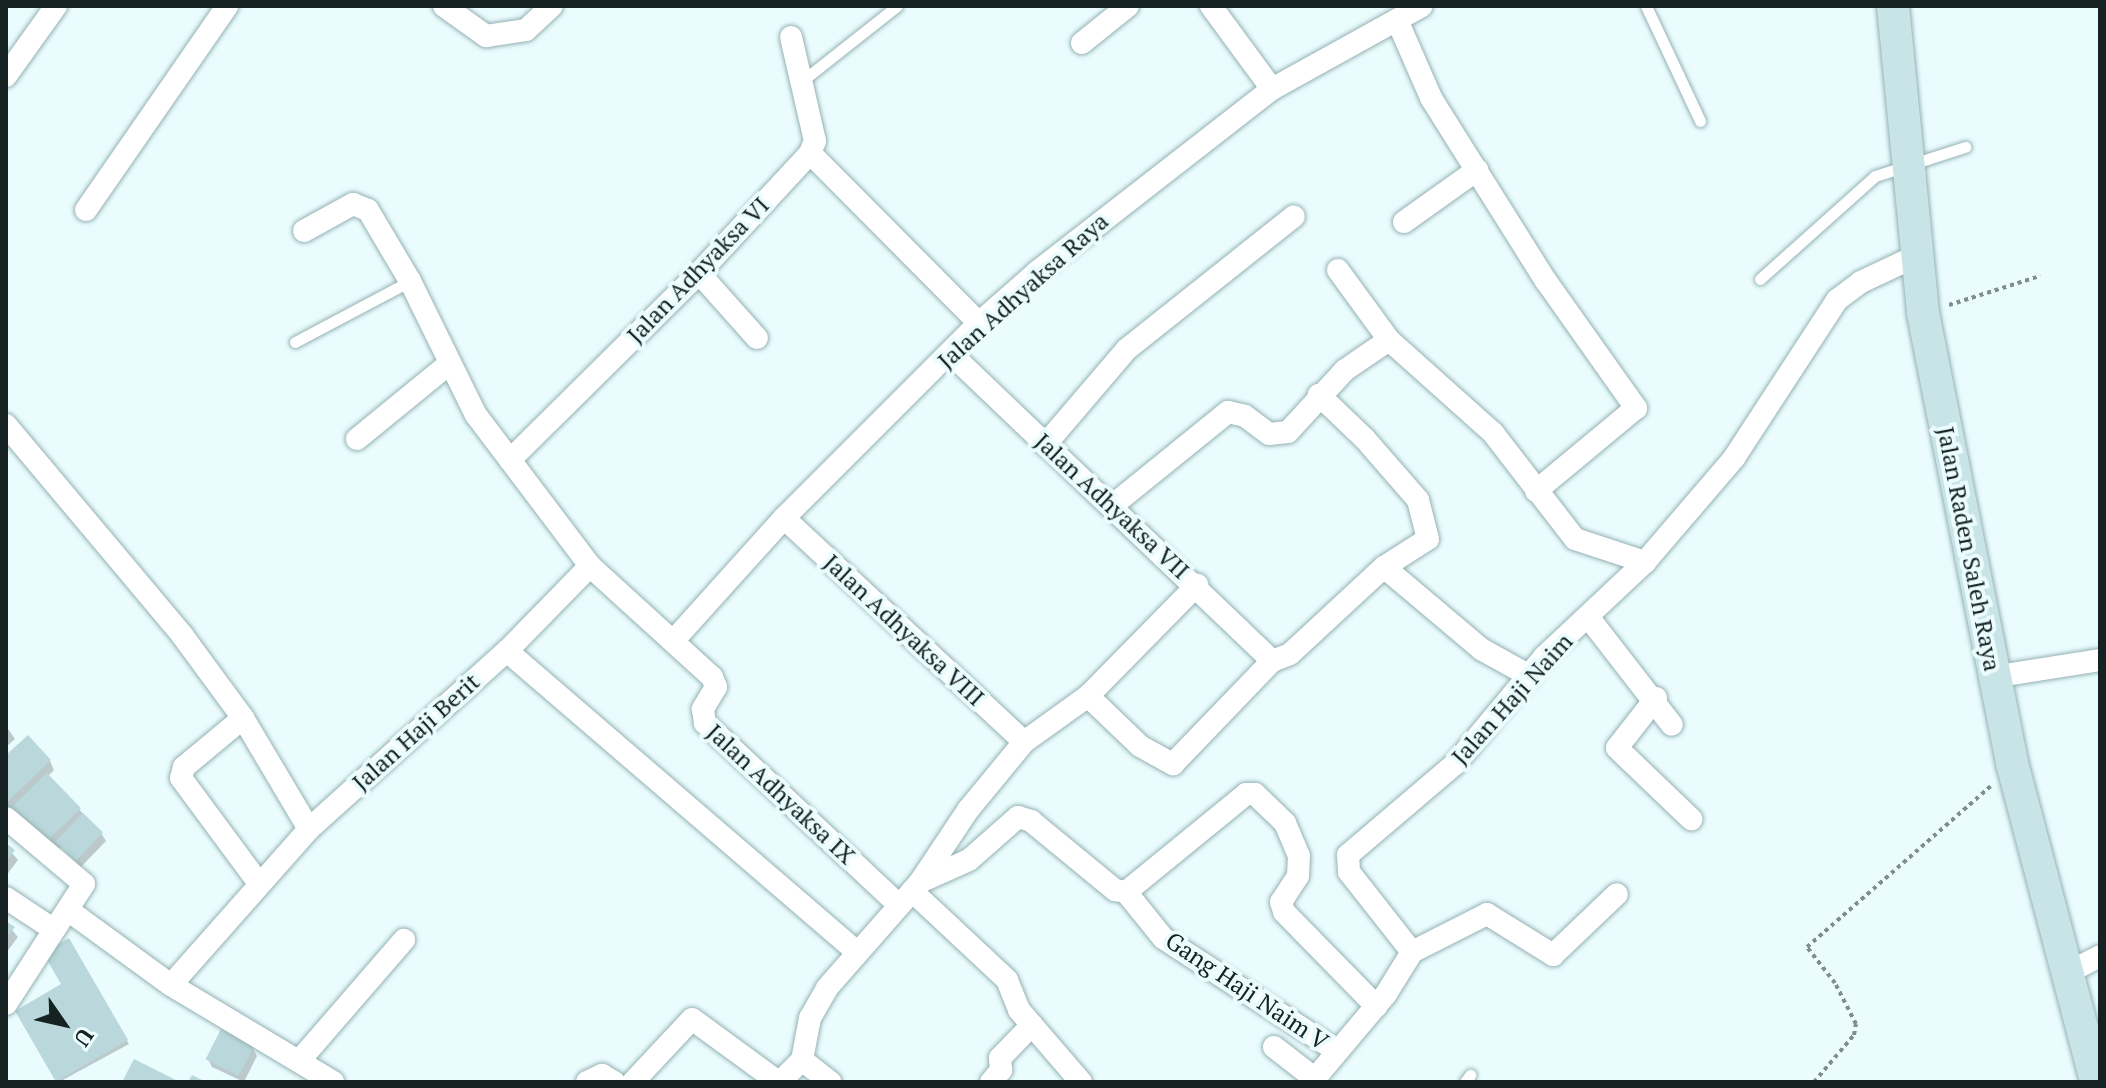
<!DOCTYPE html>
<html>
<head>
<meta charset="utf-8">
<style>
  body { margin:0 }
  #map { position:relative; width:2106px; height:1088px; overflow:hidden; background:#eafcfe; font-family:"PT Serif",serif }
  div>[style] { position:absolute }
  .shadow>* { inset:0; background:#0003 }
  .building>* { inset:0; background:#bad8db; transform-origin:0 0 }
  .path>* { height:4px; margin-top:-2px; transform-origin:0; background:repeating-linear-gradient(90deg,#7f8d8f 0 4px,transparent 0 8px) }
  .roads { filter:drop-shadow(0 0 2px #95b1b4) drop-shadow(0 0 2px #95b1b4) }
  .service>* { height:11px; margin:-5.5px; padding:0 5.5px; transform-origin:5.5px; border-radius:5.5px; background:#fff }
  .minor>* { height:22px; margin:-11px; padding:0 11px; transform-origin:11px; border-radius:11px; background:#fff }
  .secondary>* { height:32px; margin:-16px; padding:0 16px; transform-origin:16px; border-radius:16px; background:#c8e4e6 }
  span { translate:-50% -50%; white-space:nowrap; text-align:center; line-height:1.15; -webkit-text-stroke:8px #eafcfe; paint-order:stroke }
  .street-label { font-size:24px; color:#162122 }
  .frame { position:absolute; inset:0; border:8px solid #162122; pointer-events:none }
  .north { position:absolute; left:24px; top:984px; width:80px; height:80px; -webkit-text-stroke:6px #eafcfe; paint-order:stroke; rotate:124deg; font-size:22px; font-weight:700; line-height:32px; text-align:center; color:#162122 }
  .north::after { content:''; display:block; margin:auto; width:28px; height:36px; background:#162122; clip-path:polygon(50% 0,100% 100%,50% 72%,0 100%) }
</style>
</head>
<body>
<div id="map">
  <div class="shadow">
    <i style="clip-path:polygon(6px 726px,15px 739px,6px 747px)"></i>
    <i style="clip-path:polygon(6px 757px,50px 761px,54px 770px,48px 776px,101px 833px,106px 841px,81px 867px,62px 847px,52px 856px,6px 807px)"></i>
    <i style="clip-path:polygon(6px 846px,18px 860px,6px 876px)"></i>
    <i style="clip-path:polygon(6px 923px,18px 937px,6px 953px)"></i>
    <i style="clip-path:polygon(68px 941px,129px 1044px,59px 1082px,18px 1012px,64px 984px)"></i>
    <i style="clip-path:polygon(252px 1047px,257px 1056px,244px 1082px,212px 1067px,208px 1059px)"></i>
  </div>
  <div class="building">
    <i style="clip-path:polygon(28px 735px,51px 760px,6px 803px,6px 755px)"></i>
    <i style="left:47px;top:773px;width:49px;height:52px;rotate:46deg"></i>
    <i style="left:83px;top:813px;width:28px;height:40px;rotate:44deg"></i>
    <i style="clip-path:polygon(6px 843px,15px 850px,6px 862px)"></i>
    <i style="clip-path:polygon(6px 921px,15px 927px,6px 938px)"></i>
    <i style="clip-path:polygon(69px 938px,128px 1040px,56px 1082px,15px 1011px,61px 984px,43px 953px)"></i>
    <i style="left:221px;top:1029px;width:37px;height:34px;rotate:27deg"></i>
    <i style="clip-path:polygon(134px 1059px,180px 1082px,122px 1082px)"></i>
    <i style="clip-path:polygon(192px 1075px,206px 1082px,188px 1082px)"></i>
  </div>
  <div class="path">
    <i style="left:1949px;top:305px;width:96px;rotate:-17.7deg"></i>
    <i style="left:1814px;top:1082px;width:62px;rotate:-49.6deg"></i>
    <i style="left:1854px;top:1035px;width:11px;rotate:-80deg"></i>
    <i style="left:1856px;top:1024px;width:46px;rotate:-117.1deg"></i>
    <i style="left:1835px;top:983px;width:46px;rotate:-127.9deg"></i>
    <i style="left:1807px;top:947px;width:244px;rotate:-41.2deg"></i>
  </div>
  <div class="roads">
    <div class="service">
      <i style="left:1646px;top:6px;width:127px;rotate:64.8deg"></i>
      <i style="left:802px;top:81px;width:121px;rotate:-38.3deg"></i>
      <i style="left:1760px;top:279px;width:154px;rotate:-41.8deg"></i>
      <i style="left:1875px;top:176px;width:95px;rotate:-17.9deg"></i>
      <i style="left:295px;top:342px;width:130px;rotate:-27.9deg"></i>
      <i style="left:1465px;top:1082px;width:9px;rotate:-54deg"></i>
    </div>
    <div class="minor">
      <i style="left:444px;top:6px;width:52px;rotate:35.5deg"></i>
      <i style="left:486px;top:36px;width:40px;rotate:-8.5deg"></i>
      <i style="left:526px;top:30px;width:35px;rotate:-43deg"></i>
      <i style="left:1211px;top:6px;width:103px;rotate:53.7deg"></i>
      <i style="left:1397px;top:20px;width:85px;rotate:66.4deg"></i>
      <i style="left:1431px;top:98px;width:216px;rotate:57.9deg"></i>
      <i style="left:1546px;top:281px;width:156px;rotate:54.7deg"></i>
      <i style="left:1636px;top:408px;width:130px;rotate:140.3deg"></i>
      <i style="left:791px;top:37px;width:107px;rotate:77deg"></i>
      <i style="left:815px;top:141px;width:13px;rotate:113deg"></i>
      <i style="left:1082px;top:43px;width:59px;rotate:-38.8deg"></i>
      <i style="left:6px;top:76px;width:86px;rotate:-54.5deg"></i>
      <i style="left:86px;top:210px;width:248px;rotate:-55.3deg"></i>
      <i style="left:1404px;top:222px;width:90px;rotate:-35.5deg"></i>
      <i style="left:304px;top:231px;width:56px;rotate:-28.9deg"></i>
      <i style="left:353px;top:204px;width:16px;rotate:22deg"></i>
      <i style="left:368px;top:210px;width:82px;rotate:59.4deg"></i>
      <i style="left:410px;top:281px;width:149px;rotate:63.8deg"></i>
      <i style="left:476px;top:415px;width:189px;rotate:52.9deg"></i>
      <i style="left:590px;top:566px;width:165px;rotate:42.3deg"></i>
      <i style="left:712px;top:677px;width:11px;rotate:68deg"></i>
      <i style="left:716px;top:687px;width:26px;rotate:121deg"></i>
      <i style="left:703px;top:709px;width:14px;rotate:82deg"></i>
      <i style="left:705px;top:723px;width:265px;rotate:43.2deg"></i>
      <i style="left:1338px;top:270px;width:87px;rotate:53.9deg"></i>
      <i style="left:1389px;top:340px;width:140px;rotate:41.8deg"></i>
      <i style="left:1493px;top:433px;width:134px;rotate:52.3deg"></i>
      <i style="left:1575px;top:539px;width:74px;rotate:18.2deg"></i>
      <i style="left:699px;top:273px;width:87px;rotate:48.3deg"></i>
      <i style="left:950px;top:353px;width:446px;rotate:43.7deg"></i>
      <i style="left:6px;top:425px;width:274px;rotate:50deg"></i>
      <i style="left:182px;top:635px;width:103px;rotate:53.7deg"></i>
      <i style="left:243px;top:718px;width:129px;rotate:59.3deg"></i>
      <i style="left:357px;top:439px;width:119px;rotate:-39.2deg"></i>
      <i style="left:1045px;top:445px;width:126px;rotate:-49.5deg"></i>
      <i style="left:1127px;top:349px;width:213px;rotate:-38.5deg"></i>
      <i style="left:510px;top:460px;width:266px;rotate:-44.7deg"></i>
      <i style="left:699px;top:273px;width:163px;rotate:-47.2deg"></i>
      <i style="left:810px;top:153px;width:240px;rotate:45.2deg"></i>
      <i style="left:1113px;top:505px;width:148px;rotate:-39deg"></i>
      <i style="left:1228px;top:412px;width:17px;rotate:13deg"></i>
      <i style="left:1245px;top:416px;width:30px;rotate:37deg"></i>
      <i style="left:1269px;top:434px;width:19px;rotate:-6deg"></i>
      <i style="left:1288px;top:432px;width:84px;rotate:-47.4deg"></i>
      <i style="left:1345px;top:370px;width:53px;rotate:-34.3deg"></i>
      <i style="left:784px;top:518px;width:328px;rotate:43deg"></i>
      <i style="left:1384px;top:567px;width:127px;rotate:40.2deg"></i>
      <i style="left:1481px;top:649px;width:56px;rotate:28.9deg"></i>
      <i style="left:1589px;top:618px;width:135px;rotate:52.2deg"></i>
      <i style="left:675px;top:639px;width:163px;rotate:-48deg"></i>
      <i style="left:784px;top:518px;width:276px;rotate:-45deg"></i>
      <i style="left:979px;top:323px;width:77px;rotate:-41.3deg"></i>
      <i style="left:1037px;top:272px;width:298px;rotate:-37.9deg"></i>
      <i style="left:1272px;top:89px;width:171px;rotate:-29deg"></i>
      <i style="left:507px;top:651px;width:459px;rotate:40.7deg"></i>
      <i style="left:1993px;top:677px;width:108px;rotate:-9deg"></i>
      <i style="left:1088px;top:696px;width:72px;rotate:43.9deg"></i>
      <i style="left:1140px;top:746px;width:38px;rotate:29deg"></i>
      <i style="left:1173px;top:764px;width:143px;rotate:-46.1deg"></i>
      <i style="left:1272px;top:661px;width:19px;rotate:-21deg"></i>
      <i style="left:1290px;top:654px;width:128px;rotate:-42.8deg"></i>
      <i style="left:1384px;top:567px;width:52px;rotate:-32.5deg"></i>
      <i style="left:1428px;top:539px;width:40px;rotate:-104.4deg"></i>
      <i style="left:1418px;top:500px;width:81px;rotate:-131deg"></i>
      <i style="left:1365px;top:439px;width:64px;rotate:-136.3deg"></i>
      <i style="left:1656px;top:698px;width:63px;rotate:128deg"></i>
      <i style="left:1617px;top:748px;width:103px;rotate:43.8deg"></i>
      <i style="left:243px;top:718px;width:77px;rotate:140.3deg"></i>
      <i style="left:184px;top:767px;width:11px;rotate:105deg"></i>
      <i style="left:181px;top:778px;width:129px;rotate:53.5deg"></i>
      <i style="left:6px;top:818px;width:102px;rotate:40.2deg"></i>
      <i style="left:84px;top:884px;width:143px;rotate:123deg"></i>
      <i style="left:920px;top:882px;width:54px;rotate:-24.2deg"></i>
      <i style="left:969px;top:860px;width:65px;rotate:-41.3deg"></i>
      <i style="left:1018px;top:817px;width:14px;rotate:17deg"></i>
      <i style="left:1031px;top:821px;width:109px;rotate:39.4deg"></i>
      <i style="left:1115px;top:890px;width:11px;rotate:10deg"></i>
      <i style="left:1126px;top:892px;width:155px;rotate:-39.2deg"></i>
      <i style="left:1246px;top:794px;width:9px"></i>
      <i style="left:1255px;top:794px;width:42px;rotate:44deg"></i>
      <i style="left:1285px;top:823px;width:36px;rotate:67deg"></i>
      <i style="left:1299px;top:856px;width:20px;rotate:93deg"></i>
      <i style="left:1298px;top:876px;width:31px;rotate:123deg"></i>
      <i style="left:1281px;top:902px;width:10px;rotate:73deg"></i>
      <i style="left:1284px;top:912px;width:132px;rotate:45.6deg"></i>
      <i style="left:912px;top:891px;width:130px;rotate:43.1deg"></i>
      <i style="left:1007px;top:980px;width:32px;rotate:68deg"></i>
      <i style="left:1019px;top:1010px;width:95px;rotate:49.3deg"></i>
      <i style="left:1126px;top:892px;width:59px;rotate:51.2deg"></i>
      <i style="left:1163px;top:938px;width:207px;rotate:33deg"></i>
      <i style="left:6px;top:898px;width:56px;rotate:33.4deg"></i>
      <i style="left:68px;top:910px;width:127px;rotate:36.1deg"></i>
      <i style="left:171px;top:985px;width:189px;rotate:30.9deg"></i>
      <i style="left:1412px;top:952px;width:84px;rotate:-26.9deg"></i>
      <i style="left:1487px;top:914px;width:78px;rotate:31.8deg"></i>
      <i style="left:1553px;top:955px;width:88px;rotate:-43.6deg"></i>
      <i style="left:2065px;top:974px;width:39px;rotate:-27deg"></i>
      <i style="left:171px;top:985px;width:208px;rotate:-48.5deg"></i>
      <i style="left:309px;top:829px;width:266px;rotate:-42deg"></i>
      <i style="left:507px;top:651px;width:119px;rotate:-45.7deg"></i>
      <i style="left:1274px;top:1047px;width:51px;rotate:37.8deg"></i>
      <i style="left:300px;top:1060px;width:159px;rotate:-49.1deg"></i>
      <i style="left:802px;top:1060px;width:36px;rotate:38deg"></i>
      <i style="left:587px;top:1082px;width:17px;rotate:-25deg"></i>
      <i style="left:602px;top:1075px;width:14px;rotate:30deg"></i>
      <i style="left:633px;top:1082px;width:86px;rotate:-46.9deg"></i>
      <i style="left:692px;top:1019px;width:107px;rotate:36.2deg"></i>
      <i style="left:780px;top:1082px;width:31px;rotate:-45deg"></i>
      <i style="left:802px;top:1060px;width:43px;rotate:-79.2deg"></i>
      <i style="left:810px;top:1018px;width:34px;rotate:-60deg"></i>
      <i style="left:827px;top:988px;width:141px;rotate:-48.7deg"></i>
      <i style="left:920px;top:882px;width:87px;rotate:-56.3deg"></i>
      <i style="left:968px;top:810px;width:88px;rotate:-50.5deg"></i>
      <i style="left:1024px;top:742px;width:79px;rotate:-35.7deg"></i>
      <i style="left:1088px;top:696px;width:156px;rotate:-45.5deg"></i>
      <i style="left:991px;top:1082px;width:16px;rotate:-50deg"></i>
      <i style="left:1001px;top:1070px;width:12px;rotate:-95deg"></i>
      <i style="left:1000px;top:1058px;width:46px;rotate:-45.9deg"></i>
      <i style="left:1312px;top:1082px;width:115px;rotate:-49.9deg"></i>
      <i style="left:1386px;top:994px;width:49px;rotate:-58.2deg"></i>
      <i style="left:1412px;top:952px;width:102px;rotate:-128.2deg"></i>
      <i style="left:1349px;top:872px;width:17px;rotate:-93deg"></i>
      <i style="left:1348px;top:855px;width:140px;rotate:-40.4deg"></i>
      <i style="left:1455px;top:764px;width:139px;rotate:-50.2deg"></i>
      <i style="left:1544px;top:657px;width:139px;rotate:-43.2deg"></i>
      <i style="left:1645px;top:562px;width:137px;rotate:-49.4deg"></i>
      <i style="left:1734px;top:458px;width:189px;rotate:-56.9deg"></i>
      <i style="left:1837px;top:300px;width:30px;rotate:-37deg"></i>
      <i style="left:1861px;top:282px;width:61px;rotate:-25.3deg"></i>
    </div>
    <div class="secondary">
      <i style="left:1893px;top:6px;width:308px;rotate:84.4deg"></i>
      <i style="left:1923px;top:313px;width:459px;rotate:78.8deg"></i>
      <i style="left:2012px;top:763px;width:330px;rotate:75.2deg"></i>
    </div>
  </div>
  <div class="street-label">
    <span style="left:698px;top:270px;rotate:-46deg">Jalan Adhyaksa VI</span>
    <span style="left:1023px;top:291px;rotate:-42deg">Jalan Adhyaksa Raya</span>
    <span style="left:1112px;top:506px;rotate:43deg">Jalan Adhyaksa VII</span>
    <span style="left:1969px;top:549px;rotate:79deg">Jalan Raden Saleh Raya</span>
    <span style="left:904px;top:630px;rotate:43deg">Jalan Adhyaksa VIII</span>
    <span style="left:1512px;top:699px;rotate:-48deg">Jalan Haji Naim</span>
    <span style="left:416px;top:732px;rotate:-42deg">Jalan Haji Berit</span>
    <span style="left:781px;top:794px;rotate:43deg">Jalan Adhyaksa IX</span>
    <span style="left:1247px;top:991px;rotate:34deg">Gang Haji Naim V</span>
  </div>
  <div class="frame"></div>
  <div class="north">U</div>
</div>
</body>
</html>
